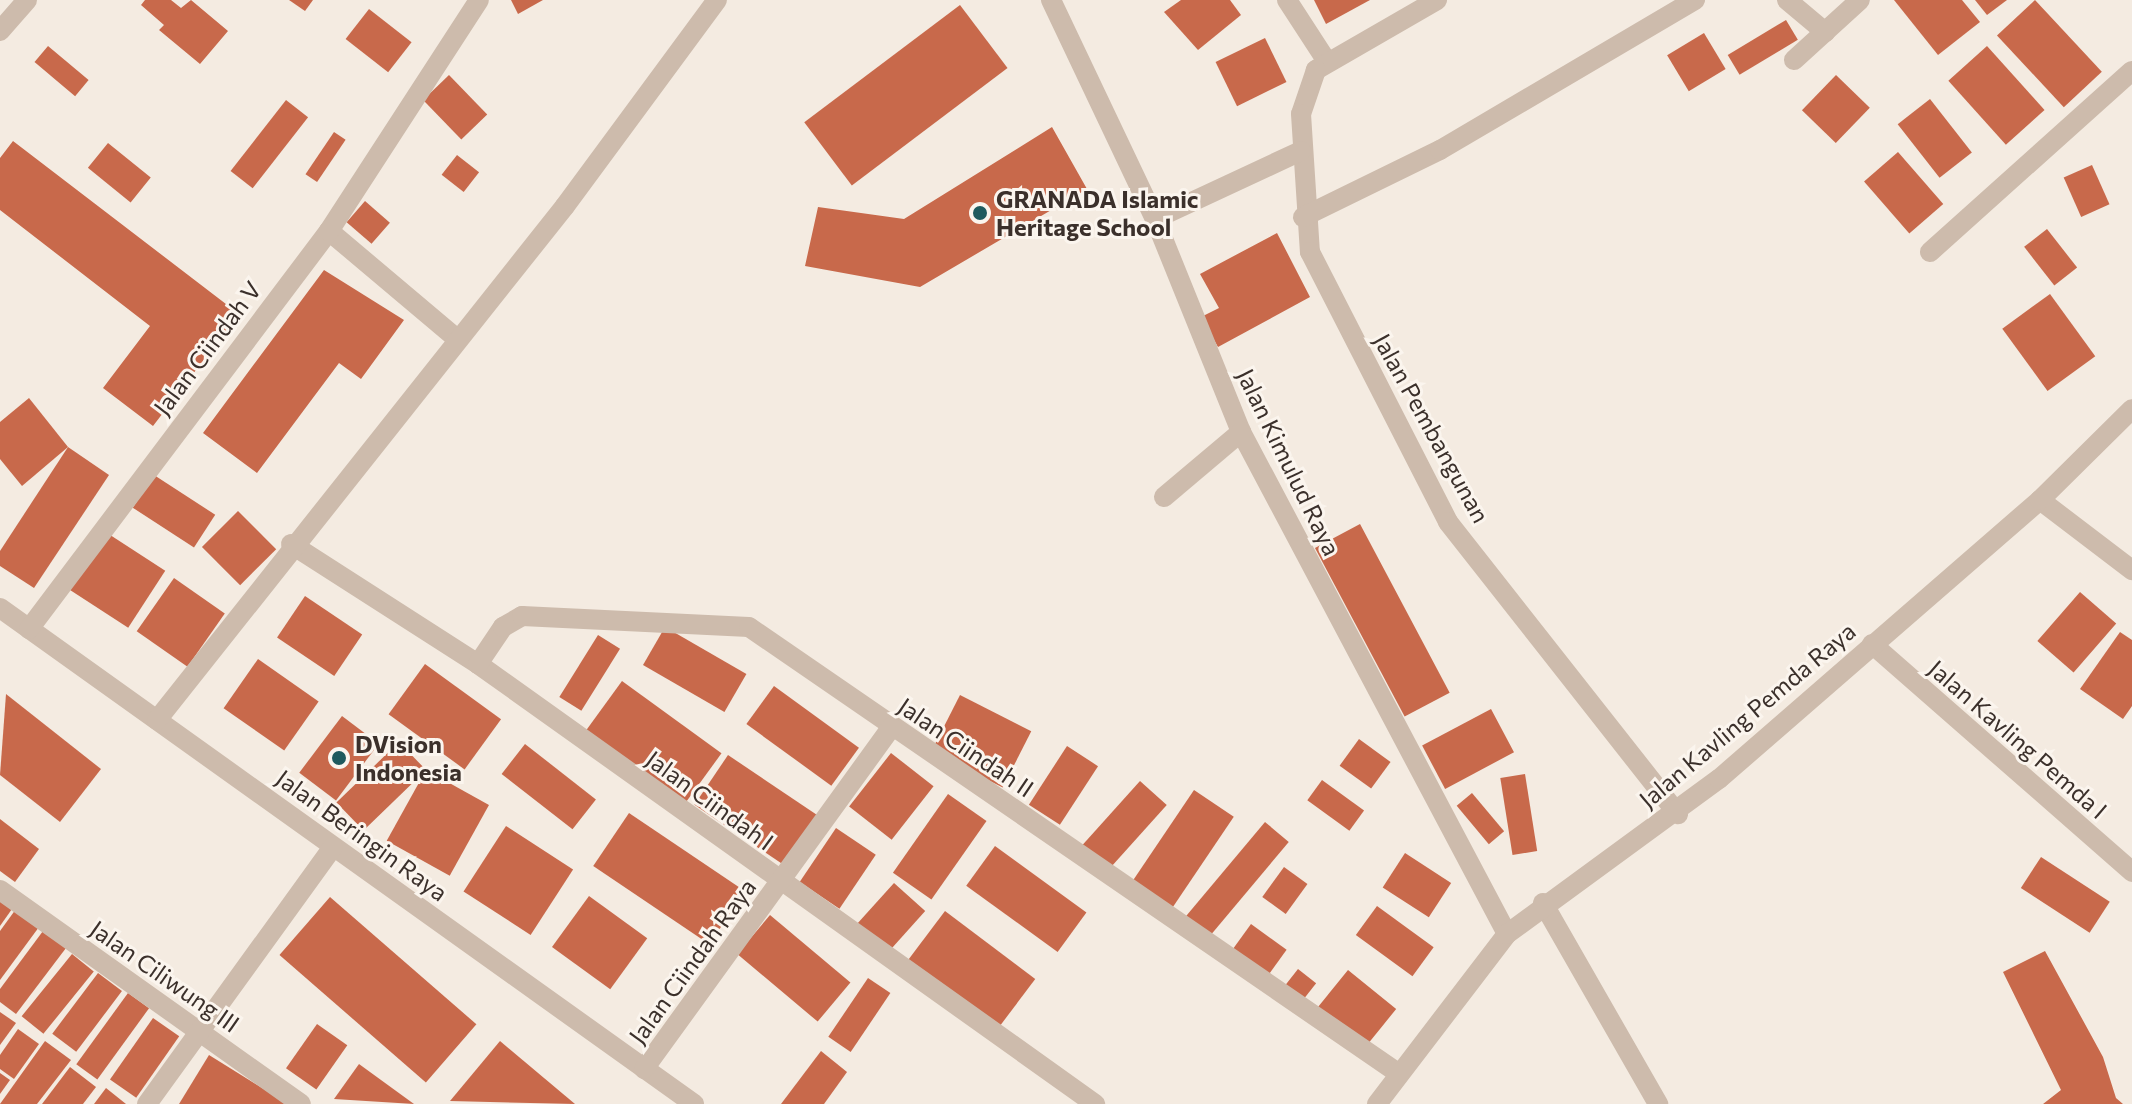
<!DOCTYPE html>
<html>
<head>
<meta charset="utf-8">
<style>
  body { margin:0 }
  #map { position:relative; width:2132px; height:1104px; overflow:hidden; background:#f4ebe1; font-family:Commissioner,sans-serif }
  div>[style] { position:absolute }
  .building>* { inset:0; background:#c8694b; transform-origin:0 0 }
  .minor>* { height:20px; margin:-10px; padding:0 10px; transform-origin:10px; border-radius:10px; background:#cdbbac }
  .dots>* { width:22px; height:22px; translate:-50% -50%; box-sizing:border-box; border:4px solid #fbf5ee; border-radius:50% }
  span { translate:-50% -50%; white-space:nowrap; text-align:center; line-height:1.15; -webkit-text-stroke:6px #fbf5ee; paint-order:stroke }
  .poi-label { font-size:24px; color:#3b302b; font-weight:700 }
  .left { translate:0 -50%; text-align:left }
  .street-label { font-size:24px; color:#3b302b }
</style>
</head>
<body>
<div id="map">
  <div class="building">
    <i style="clip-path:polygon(145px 0,171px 0,181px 8px,191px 0,228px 31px,200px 64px,159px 30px,164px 25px,141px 5px)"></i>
    <i style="clip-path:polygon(289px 0,313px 0,305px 11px)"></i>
    <i style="clip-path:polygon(511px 0,543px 0,518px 14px)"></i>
    <i style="clip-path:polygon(1181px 0,1230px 0,1241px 15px,1198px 50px,1164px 12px)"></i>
    <i style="clip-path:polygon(1314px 0,1370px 0,1326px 24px)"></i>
    <i style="clip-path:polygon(1894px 0,1962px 0,1980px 22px,1938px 55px)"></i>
    <i style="clip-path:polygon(1975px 0,2007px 0,1987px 15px)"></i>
    <i style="left:2035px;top:0;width:98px;height:52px;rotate:47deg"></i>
    <i style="left:960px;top:5px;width:79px;height:195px;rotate:53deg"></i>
    <i style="left:369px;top:9px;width:54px;height:38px;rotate:38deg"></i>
    <i style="left:1786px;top:20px;width:23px;height:68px;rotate:59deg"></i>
    <i style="left:1704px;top:33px;width:42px;height:43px;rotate:59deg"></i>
    <i style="left:1265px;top:38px;width:49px;height:55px;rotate:64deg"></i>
    <i style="left:48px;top:46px;width:53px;height:21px;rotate:40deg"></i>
    <i style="left:1987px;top:46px;width:86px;height:52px;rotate:48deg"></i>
    <i style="left:449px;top:75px;width:55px;height:36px;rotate:46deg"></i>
    <i style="left:1836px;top:75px;width:47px;height:49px;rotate:44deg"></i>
    <i style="left:1930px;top:99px;width:68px;height:41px;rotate:52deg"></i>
    <i style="left:286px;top:100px;width:28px;height:90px;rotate:38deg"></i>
    <i style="clip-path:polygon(1052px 127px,1087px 189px,920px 287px,805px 266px,818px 207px,904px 219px)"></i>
    <i style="left:334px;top:132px;width:14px;height:51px;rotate:34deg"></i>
    <i style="clip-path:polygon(13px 141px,239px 314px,153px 426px,103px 388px,150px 326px,0 210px,0 158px)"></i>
    <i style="left:108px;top:143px;width:55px;height:32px;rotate:39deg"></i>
    <i style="left:1898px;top:152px;width:69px;height:45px;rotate:49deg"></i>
    <i style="left:457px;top:155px;width:28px;height:25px;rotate:38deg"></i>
    <i style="left:2092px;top:165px;width:43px;height:31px;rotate:66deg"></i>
    <i style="left:365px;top:201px;width:33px;height:28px;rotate:41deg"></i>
    <i style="left:2047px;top:229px;width:49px;height:29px;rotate:52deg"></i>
    <i style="clip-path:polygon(1277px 233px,1310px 297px,1218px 347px,1201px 317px,1219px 308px,1200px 274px)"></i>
    <i style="clip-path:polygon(324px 270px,404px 320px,361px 379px,339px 363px,257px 473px,203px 433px)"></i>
    <i style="left:2050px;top:294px;width:77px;height:59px;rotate:54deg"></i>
    <i style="clip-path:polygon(29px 398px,68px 447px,22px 486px,0 459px,0 422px)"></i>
    <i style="clip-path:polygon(68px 447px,109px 475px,34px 588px,0 566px,0 551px)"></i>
    <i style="left:154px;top:475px;width:73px;height:39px;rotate:33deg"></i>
    <i style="left:238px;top:511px;width:54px;height:51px;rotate:45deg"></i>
    <i style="left:1360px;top:524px;width:191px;height:51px;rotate:62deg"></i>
    <i style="left:104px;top:531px;width:73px;height:68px;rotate:33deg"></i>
    <i style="left:174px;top:578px;width:62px;height:65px;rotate:35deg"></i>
    <i style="left:2080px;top:592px;width:48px;height:65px;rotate:41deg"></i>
    <i style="left:305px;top:596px;width:69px;height:50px;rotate:34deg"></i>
    <i style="left:665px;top:627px;width:94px;height:44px;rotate:30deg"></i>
    <i style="clip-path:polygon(2120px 632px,2132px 640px,2132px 706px,2123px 719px,2080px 689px)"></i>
    <i style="left:598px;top:635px;width:26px;height:73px;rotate:32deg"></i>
    <i style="left:258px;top:659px;width:74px;height:60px;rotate:35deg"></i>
    <i style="left:425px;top:664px;width:94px;height:62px;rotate:36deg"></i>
    <i style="left:622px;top:681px;width:123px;height:64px;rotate:36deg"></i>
    <i style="left:774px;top:686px;width:105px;height:47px;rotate:36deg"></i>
    <i style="clip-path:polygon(6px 694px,101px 769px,60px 822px,0 775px)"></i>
    <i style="left:960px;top:695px;width:80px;height:63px;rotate:27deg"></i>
    <i style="left:1491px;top:709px;width:49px;height:78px;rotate:62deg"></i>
    <i style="left:342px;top:716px;width:46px;height:71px;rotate:37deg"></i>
    <i style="left:1359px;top:739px;width:39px;height:33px;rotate:36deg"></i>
    <i style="left:399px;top:742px;width:39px;height:87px;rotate:46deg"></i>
    <i style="left:525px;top:744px;width:90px;height:38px;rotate:38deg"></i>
    <i style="left:1067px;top:746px;width:37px;height:70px;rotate:33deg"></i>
    <i style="left:891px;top:753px;width:54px;height:68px;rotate:38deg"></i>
    <i style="left:728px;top:755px;width:107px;height:60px;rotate:34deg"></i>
    <i style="left:426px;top:770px;width:72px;height:81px;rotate:29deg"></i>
    <i style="left:1525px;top:774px;width:78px;height:25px;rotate:81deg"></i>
    <i style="left:1322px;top:780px;width:52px;height:25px;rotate:36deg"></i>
    <i style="left:1140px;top:781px;width:36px;height:88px;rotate:42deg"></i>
    <i style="left:1194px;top:790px;width:48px;height:111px;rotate:34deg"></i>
    <i style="left:1472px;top:793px;width:50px;height:20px;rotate:50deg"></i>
    <i style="left:948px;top:794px;width:47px;height:96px;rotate:35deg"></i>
    <i style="left:629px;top:813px;width:140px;height:64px;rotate:34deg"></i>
    <i style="clip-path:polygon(0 819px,39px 849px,15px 882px,0 871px)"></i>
    <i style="left:1265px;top:822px;width:31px;height:123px;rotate:40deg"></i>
    <i style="left:506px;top:826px;width:80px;height:78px;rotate:33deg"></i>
    <i style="left:836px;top:828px;width:48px;height:65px;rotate:34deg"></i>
    <i style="left:995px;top:846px;width:113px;height:49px;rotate:36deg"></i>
    <i style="left:1405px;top:853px;width:55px;height:41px;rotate:33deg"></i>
    <i style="left:2041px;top:857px;width:82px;height:37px;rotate:33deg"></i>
    <i style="left:1284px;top:867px;width:29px;height:37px;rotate:36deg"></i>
    <i style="left:894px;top:883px;width:42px;height:55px;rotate:42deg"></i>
    <i style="left:589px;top:896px;width:72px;height:63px;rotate:36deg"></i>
    <i style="left:330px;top:897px;width:194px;height:77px;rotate:41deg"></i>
    <i style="clip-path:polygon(0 900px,12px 909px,0 926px)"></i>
    <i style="left:1377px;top:906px;width:70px;height:36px;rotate:36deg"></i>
    <i style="clip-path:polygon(16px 909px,39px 927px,0 980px,0 931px)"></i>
    <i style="left:945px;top:911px;width:113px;height:61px;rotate:37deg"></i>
    <i style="left:770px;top:915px;width:105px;height:51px;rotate:40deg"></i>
    <i style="left:1251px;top:924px;width:44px;height:32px;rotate:36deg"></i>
    <i style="clip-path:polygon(43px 931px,66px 948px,16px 1014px,0 1002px,0 989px)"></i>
    <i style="clip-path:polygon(2045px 951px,2103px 1057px,2116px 1098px,2123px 1104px,2043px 1104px,2061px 1090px,2003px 972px)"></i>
    <i style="left:72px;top:954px;width:28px;height:80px;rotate:39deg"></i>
    <i style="left:1298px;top:969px;width:23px;height:22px;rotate:38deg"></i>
    <i style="left:1348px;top:970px;width:62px;height:48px;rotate:39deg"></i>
    <i style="left:98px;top:973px;width:30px;height:76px;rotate:37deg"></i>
    <i style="left:868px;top:978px;width:27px;height:71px;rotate:34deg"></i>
    <i style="left:128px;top:993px;width:26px;height:88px;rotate:36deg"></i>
    <i style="clip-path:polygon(0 1012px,16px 1023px,0 1045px)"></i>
    <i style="left:153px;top:1018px;width:32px;height:75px;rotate:35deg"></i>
    <i style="left:317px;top:1024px;width:37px;height:54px;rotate:35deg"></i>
    <i style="clip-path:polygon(18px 1029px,39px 1044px,14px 1079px,0 1069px,0 1055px)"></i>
    <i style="clip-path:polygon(45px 1041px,71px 1060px,37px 1104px,0 1104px)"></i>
    <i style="clip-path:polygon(500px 1041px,575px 1104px,450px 1101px)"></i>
    <i style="clip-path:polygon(821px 1051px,847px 1072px,824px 1104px,781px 1104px)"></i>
    <i style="clip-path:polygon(209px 1055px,288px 1104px,179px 1104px)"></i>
    <i style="clip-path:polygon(359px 1064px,414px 1104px,334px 1099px)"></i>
    <i style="clip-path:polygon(70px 1067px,96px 1087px,83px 1104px,42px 1104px)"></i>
    <i style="clip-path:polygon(0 1073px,10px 1080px,0 1094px)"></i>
    <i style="clip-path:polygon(106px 1088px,126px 1104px,94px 1104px)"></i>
  </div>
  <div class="minor">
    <i style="left:1051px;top:0;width:242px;rotate:64.6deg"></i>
    <i style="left:1155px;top:219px;width:230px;rotate:68deg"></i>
    <i style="left:1241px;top:432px;width:568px;rotate:62.08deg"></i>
    <i style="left:1287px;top:0;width:72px;rotate:57deg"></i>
    <i style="left:1437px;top:0;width:140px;rotate:150deg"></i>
    <i style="left:1316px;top:70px;width:46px;rotate:108.8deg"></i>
    <i style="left:1301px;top:114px;width:138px;rotate:86.3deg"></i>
    <i style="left:1310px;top:252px;width:303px;rotate:62.9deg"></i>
    <i style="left:1448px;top:522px;width:372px;rotate:51.8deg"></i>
    <i style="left:1787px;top:0;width:50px;rotate:40.1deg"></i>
    <i style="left:0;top:31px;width:41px;rotate:-48.9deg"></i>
    <i style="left:1794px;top:60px;width:89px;rotate:-42.3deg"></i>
    <i style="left:1303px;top:217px;width:153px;rotate:-26.1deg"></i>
    <i style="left:1440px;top:150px;width:296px;rotate:-30.5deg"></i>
    <i style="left:1155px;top:219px;width:161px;rotate:-25deg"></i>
    <i style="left:329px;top:231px;width:165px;rotate:40.1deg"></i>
    <i style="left:1930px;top:252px;width:271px;rotate:-41.9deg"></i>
    <i style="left:1164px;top:497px;width:101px;rotate:-40.2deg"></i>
    <i style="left:2040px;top:500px;width:116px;rotate:37.3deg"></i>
    <i style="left:291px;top:544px;width:222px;rotate:32.7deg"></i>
    <i style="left:478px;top:664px;width:758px;rotate:35.49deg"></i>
    <i style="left:0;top:608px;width:853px;rotate:35.55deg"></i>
    <i style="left:29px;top:629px;width:498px;rotate:-53deg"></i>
    <i style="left:329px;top:231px;width:275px;rotate:-57deg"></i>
    <i style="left:1872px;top:644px;width:346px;rotate:41.2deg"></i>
    <i style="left:478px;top:664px;width:45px;rotate:-56deg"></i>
    <i style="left:503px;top:627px;width:22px;rotate:-30deg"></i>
    <i style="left:522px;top:616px;width:227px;rotate:2.8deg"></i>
    <i style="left:749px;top:627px;width:787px;rotate:34.5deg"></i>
    <i style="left:157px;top:720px;width:656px;rotate:-51.56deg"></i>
    <i style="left:565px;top:206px;width:256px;rotate:-53.6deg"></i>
    <i style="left:0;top:890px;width:369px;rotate:35.4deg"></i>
    <i style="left:1543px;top:903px;width:232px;rotate:60.2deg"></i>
    <i style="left:644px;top:1069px;width:422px;rotate:-54.1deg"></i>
    <i style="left:147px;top:1104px;width:317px;rotate:-54.1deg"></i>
    <i style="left:1377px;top:1104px;width:214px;rotate:-52.6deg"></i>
    <i style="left:1507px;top:934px;width:263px;rotate:-36.2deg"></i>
    <i style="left:1719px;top:779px;width:425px;rotate:-41deg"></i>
    <i style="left:2040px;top:500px;width:129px;rotate:-44.7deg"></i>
  </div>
  <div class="dots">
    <i style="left:980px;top:213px;background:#1f5a5e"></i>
    <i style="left:339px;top:758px;background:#1f5a5e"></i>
  </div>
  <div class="poi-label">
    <span class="left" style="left:996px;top:213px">GRANADA Islamic<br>Heritage School</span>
    <span class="left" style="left:355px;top:758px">DVision<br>Indonesia</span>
  </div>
  <div class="street-label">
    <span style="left:207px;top:348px;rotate:-53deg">Jalan Ciindah V</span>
    <span style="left:1432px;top:428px;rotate:61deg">Jalan Pembangunan</span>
    <span style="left:1289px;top:462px;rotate:64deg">Jalan Kimulud Raya</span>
    <span style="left:1747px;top:715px;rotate:-40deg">Jalan Kavling Pemda Raya</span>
    <span style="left:2018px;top:739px;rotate:41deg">Jalan Kavling Pemda I</span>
    <span style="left:966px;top:747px;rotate:34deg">Jalan Ciindah II</span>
    <span style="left:710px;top:800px;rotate:36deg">Jalan Ciindah I</span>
    <span style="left:362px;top:835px;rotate:36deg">Jalan Beringin Raya</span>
    <span style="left:692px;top:961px;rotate:-54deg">Jalan Ciindah Raya</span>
    <span style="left:165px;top:976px;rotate:35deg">Jalan Ciliwung III</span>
  </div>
</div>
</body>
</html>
